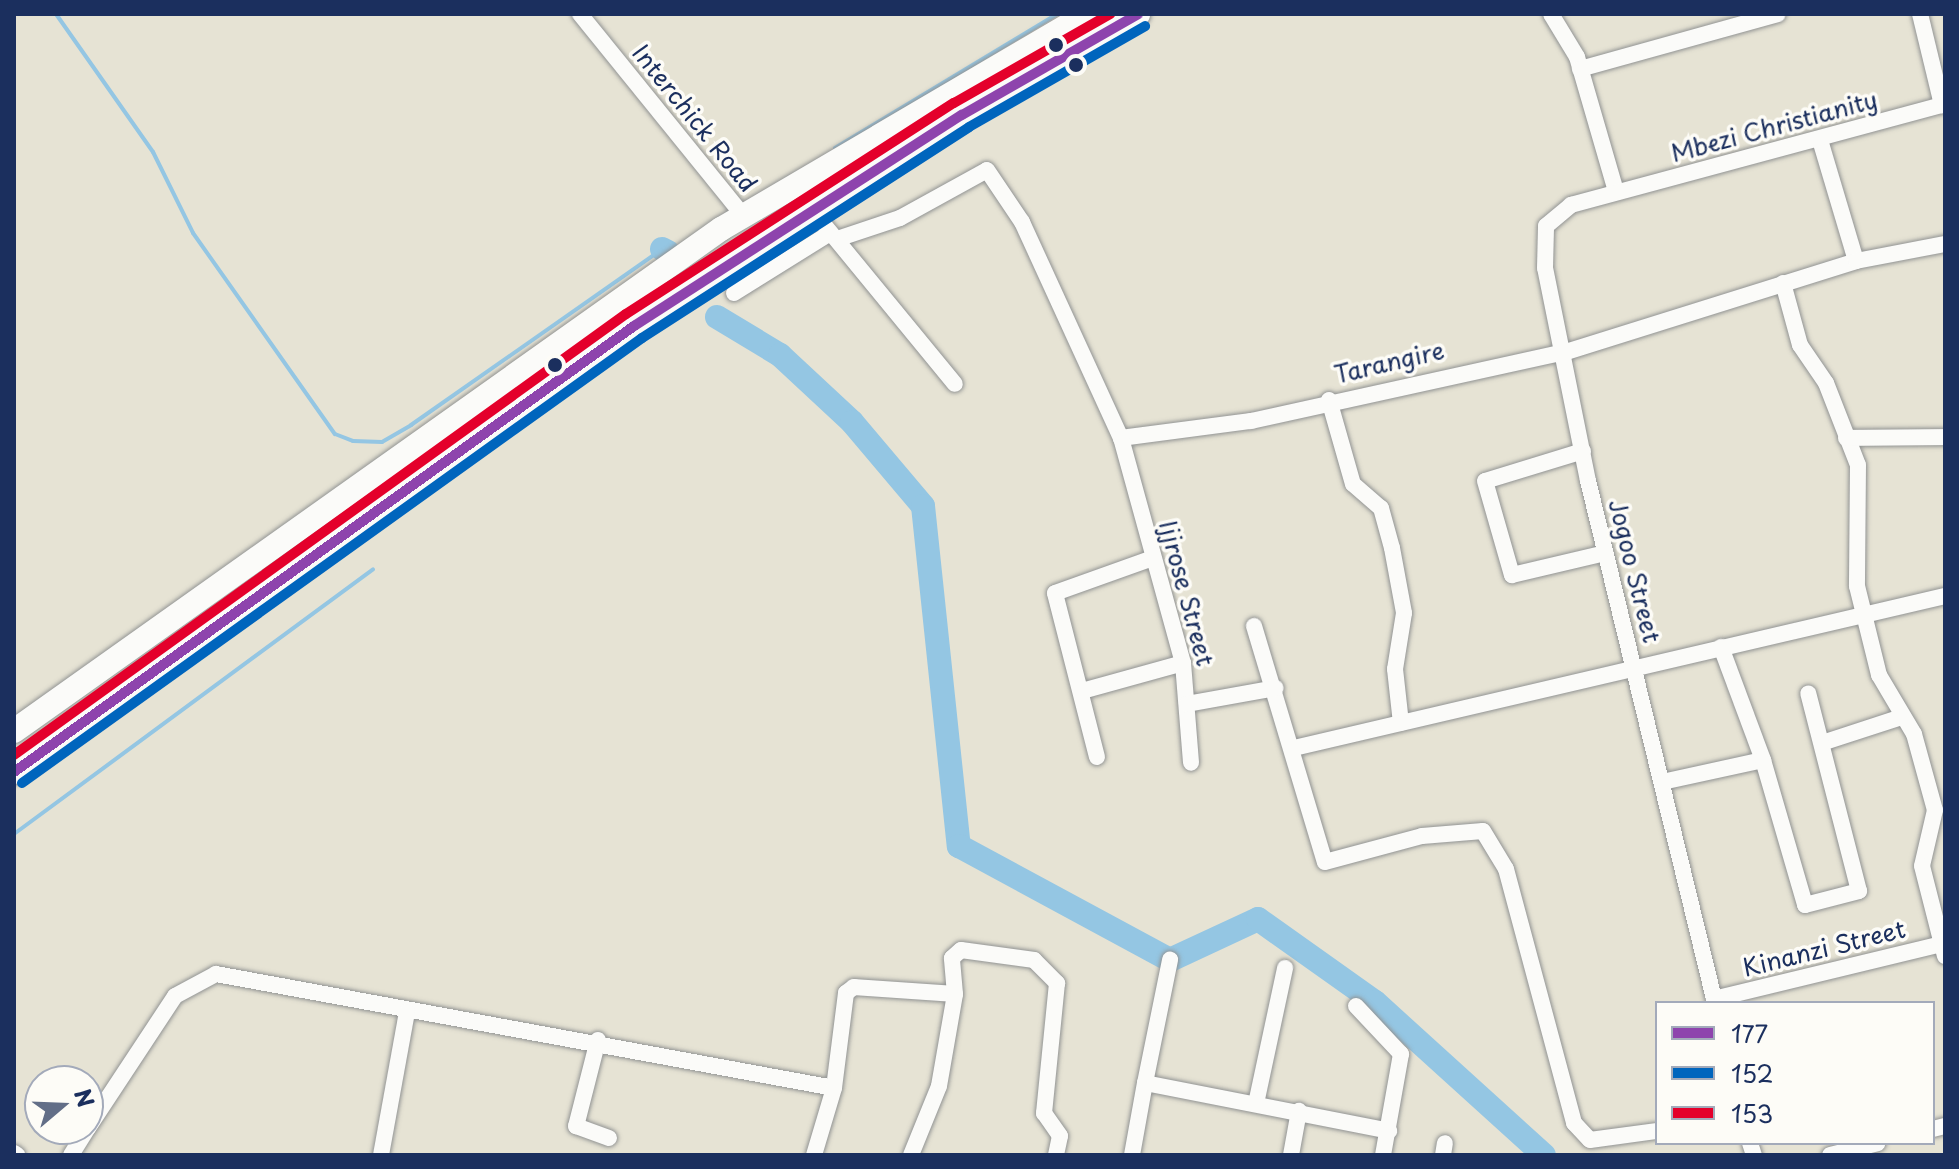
<!DOCTYPE html>
<html>
<head>
<meta charset="utf-8">
<style>
  body { margin:0 }
  #map { position:relative; width:1959px; height:1169px; overflow:hidden; background:#e6e3d4; font-family:"Playpen Sans",sans-serif }
  div>[style] { position:absolute }
  .stream>* { height:4px; margin:-2px; padding:0 2px; transform-origin:2px; border-radius:2px; background:#94c6e3 }
  .river>* { height:24px; margin:-12px; padding:0 12px; transform-origin:12px; border-radius:12px; background:#94c6e3 }
  .roads { filter:drop-shadow(0 0 2px #919393) drop-shadow(0 0 2px #919393) }
  .minor>* { height:16px; margin:-8px; padding:0 8px; transform-origin:8px; border-radius:8px; background:#fbfbf9 }
  .highway>* { height:24px; margin:-12px; padding:0 12px; transform-origin:12px; border-radius:12px; background:#fbfbf9 }
  .bus-1>* { height:10px; margin:-5px; padding:0 5px; transform-origin:5px; border-radius:5px; background:#8e44ad }
  .bus-2>* { height:10px; margin:-5px; padding:0 5px; transform-origin:5px; border-radius:5px; background:#0065bd }
  .bus-3>* { height:10px; margin:-5px; padding:0 5px; transform-origin:5px; border-radius:5px; background:#e4002b }
  .dots>* { width:22px; height:22px; translate:-50% -50%; box-sizing:border-box; border:4px solid #fdfcf7; border-radius:50% }
  span { translate:-50% -50%; white-space:nowrap; text-align:center; line-height:1.15; -webkit-text-stroke:7px #fdfcf7; paint-order:stroke }
  .street-label { font-size:24px; color:#1b2f5e }
  .frame { position:absolute; inset:0; border:16px solid #1b2f5e; pointer-events:none }
  .legend { position:absolute; left:1655px; top:1001px; width:280px; height:144px; box-sizing:border-box; background:#fdfcf7; border:2px solid #a3aaba; margin:0; padding:10px 14px; list-style:none; font-size:24px; color:#1b2f5e }
  .legend li { display:flex; align-items:center; gap:16px; height:40px }
  .legend b { width:40px; border:2px solid #a3aaba }
  .north { position:absolute; left:24px; top:1065px; width:80px; height:80px; box-sizing:border-box; background:#fdfcf7; border:2px solid #a3aaba; border-radius:50%; rotate:71deg; font-size:22px; font-weight:700; line-height:32px; text-align:center; color:#1b2f5e }
  .north::after { content:''; display:block; margin:auto; width:28px; height:36px; background:#626e87; clip-path:polygon(50% 0,100% 100%,50% 72%,0 100%) }
</style>
</head>
<body>
<div id="map">
  <div class="stream">
    <i style="left:56px;top:14px;width:169px;rotate:54.9deg"></i>
    <i style="left:153px;top:152px;width:90px;rotate:63.7deg"></i>
    <i style="left:193px;top:233px;width:246px;rotate:54.8deg"></i>
    <i style="left:335px;top:434px;width:19px;rotate:21deg"></i>
    <i style="left:353px;top:441px;width:29px;rotate:2deg"></i>
    <i style="left:382px;top:442px;width:34px;rotate:-30deg"></i>
    <i style="left:411px;top:425px;width:307px;rotate:-35deg"></i>
    <i style="left:835px;top:148px;width:259px;rotate:-31.1deg"></i>
    <i style="left:14px;top:834px;width:446px;rotate:-36.4deg"></i>
  </div>
  <div class="river">
    <i style="left:662px;top:249px;width:7px;rotate:27deg"></i>
    <i style="left:717px;top:317px;width:74px;rotate:31.1deg"></i>
    <i style="left:780px;top:355px;width:98px;rotate:42.9deg"></i>
    <i style="left:852px;top:422px;width:110px;rotate:49.8deg"></i>
    <i style="left:923px;top:506px;width:342px;rotate:84deg"></i>
    <i style="left:959px;top:846px;width:240px;rotate:28.4deg"></i>
    <i style="left:1170px;top:960px;width:97px;rotate:-25deg"></i>
    <i style="left:1258px;top:919px;width:143px;rotate:35.4deg"></i>
    <i style="left:1375px;top:1002px;width:228px;rotate:42.2deg"></i>
  </div>
  <div class="roads">
    <div class="minor">
      <i style="left:580px;top:14px;width:259px;rotate:51deg"></i>
      <i style="left:1551px;top:14px;width:50px;rotate:58.8deg"></i>
      <i style="left:1577px;top:57px;width:140px;rotate:73.8deg"></i>
      <i style="left:1920px;top:14px;width:94px;rotate:76.4deg"></i>
      <i style="left:1580px;top:69px;width:205px;rotate:-15.5deg"></i>
      <i style="left:1820px;top:140px;width:126px;rotate:73.4deg"></i>
      <i style="left:812px;top:210px;width:225px;rotate:50.6deg"></i>
      <i style="left:837px;top:239px;width:66px;rotate:-18.4deg"></i>
      <i style="left:900px;top:218px;width:99px;rotate:-28.9deg"></i>
      <i style="left:987px;top:170px;width:63px;rotate:56.1deg"></i>
      <i style="left:1022px;top:222px;width:238px;rotate:65.4deg"></i>
      <i style="left:1121px;top:438px;width:131px;rotate:-7.5deg"></i>
      <i style="left:1251px;top:421px;width:322px;rotate:-12.4deg"></i>
      <i style="left:1566px;top:352px;width:304px;rotate:-17.4deg"></i>
      <i style="left:1856px;top:261px;width:91px;rotate:-10.8deg"></i>
      <i style="left:1783px;top:283px;width:64px;rotate:74.7deg"></i>
      <i style="left:1800px;top:345px;width:46px;rotate:55.6deg"></i>
      <i style="left:1826px;top:383px;width:88px;rotate:68.7deg"></i>
      <i style="left:1858px;top:465px;width:121px;rotate:90.5deg"></i>
      <i style="left:1857px;top:586px;width:92px;rotate:76.1deg"></i>
      <i style="left:1879px;top:675px;width:69px;rotate:59.3deg"></i>
      <i style="left:1914px;top:734px;width:79px;rotate:74.6deg"></i>
      <i style="left:1935px;top:810px;width:57px;rotate:103.1deg"></i>
      <i style="left:1922px;top:866px;width:93px;rotate:75.7deg"></i>
      <i style="left:734px;top:293px;width:113px;rotate:-32deg"></i>
      <i style="left:1329px;top:400px;width:87px;rotate:74.1deg"></i>
      <i style="left:1353px;top:484px;width:37px;rotate:41deg"></i>
      <i style="left:1381px;top:508px;width:41px;rotate:74.6deg"></i>
      <i style="left:1392px;top:548px;width:66px;rotate:79.5deg"></i>
      <i style="left:1404px;top:613px;width:57px;rotate:99.1deg"></i>
      <i style="left:1395px;top:669px;width:54px;rotate:83.7deg"></i>
      <i style="left:1121px;top:438px;width:233px;rotate:74.6deg"></i>
      <i style="left:1183px;top:663px;width:100px;rotate:85.4deg"></i>
      <i style="left:1846px;top:438px;width:99px;rotate:-0.6deg"></i>
      <i style="left:1583px;top:451px;width:102px;rotate:163deg"></i>
      <i style="left:1485px;top:481px;width:98px;rotate:74deg"></i>
      <i style="left:1512px;top:575px;width:96px;rotate:-13.3deg"></i>
      <i style="left:1254px;top:626px;width:246px;rotate:73.3deg"></i>
      <i style="left:1325px;top:862px;width:100px;rotate:-15deg"></i>
      <i style="left:1422px;top:836px;width:61px;rotate:-4.7deg"></i>
      <i style="left:1483px;top:831px;width:44px;rotate:58.8deg"></i>
      <i style="left:1506px;top:869px;width:263px;rotate:75deg"></i>
      <i style="left:1574px;top:1123px;width:23px;rotate:47deg"></i>
      <i style="left:1590px;top:1140px;width:68px;rotate:-7.7deg"></i>
      <i style="left:1721px;top:647px;width:121px;rotate:69.6deg"></i>
      <i style="left:1082px;top:691px;width:105px;rotate:-15.5deg"></i>
      <i style="left:1187px;top:704px;width:90px;rotate:-10.2deg"></i>
      <i style="left:1825px;top:742px;width:81px;rotate:-18deg"></i>
      <i style="left:1294px;top:748px;width:669px;rotate:-13.14deg"></i>
      <i style="left:1097px;top:757px;width:169px;rotate:-104.4deg"></i>
      <i style="left:1055px;top:593px;width:104px;rotate:-19.7deg"></i>
      <i style="left:1662px;top:782px;width:103px;rotate:-12.3deg"></i>
      <i style="left:1763px;top:760px;width:151px;rotate:73.8deg"></i>
      <i style="left:1805px;top:905px;width:56px;rotate:-14.5deg"></i>
      <i style="left:1859px;top:891px;width:204px;rotate:-104.4deg"></i>
      <i style="left:1714px;top:999px;width:238px;rotate:-13.6deg"></i>
      <i style="left:1715px;top:1003px;width:537px;rotate:-103.67deg"></i>
      <i style="left:1588px;top:481px;width:217px;rotate:-101.4deg"></i>
      <i style="left:1545px;top:268px;width:42px;rotate:-88.6deg"></i>
      <i style="left:1546px;top:226px;width:33px;rotate:-40deg"></i>
      <i style="left:1571px;top:205px;width:387px;rotate:-15.1deg"></i>
      <i style="left:1356px;top:1006px;width:66px;rotate:46.8deg"></i>
      <i style="left:1401px;top:1054px;width:103px;rotate:100.1deg"></i>
      <i style="left:598px;top:1040px;width:89px;rotate:104.3deg"></i>
      <i style="left:576px;top:1126px;width:35px;rotate:20deg"></i>
      <i style="left:1145px;top:1083px;width:126px;rotate:-78.5deg"></i>
      <i style="left:1257px;top:1099px;width:134px;rotate:-77.9deg"></i>
      <i style="left:88px;top:1128px;width:158px;rotate:-56.6deg"></i>
      <i style="left:175px;top:996px;width:47px;rotate:-28.2deg"></i>
      <i style="left:216px;top:974px;width:628px;rotate:10.45deg"></i>
      <i style="left:1933px;top:1129px;width:12px;rotate:-14deg"></i>
      <i style="left:1750px;top:1143px;width:13px;rotate:72deg"></i>
      <i style="left:14px;top:1153px;width:4px;rotate:34deg"></i>
      <i style="left:71px;top:1155px;width:31px;rotate:-58deg"></i>
      <i style="left:381px;top:1155px;width:145px;rotate:-79.7deg"></i>
      <i style="left:814px;top:1155px;width:70px;rotate:-73.4deg"></i>
      <i style="left:834px;top:1088px;width:96px;rotate:-82.8deg"></i>
      <i style="left:846px;top:993px;width:10px;rotate:-37deg"></i>
      <i style="left:854px;top:987px;width:101px;rotate:4deg"></i>
      <i style="left:911px;top:1155px;width:74px;rotate:-67.9deg"></i>
      <i style="left:939px;top:1086px;width:93px;rotate:-80.1deg"></i>
      <i style="left:955px;top:994px;width:36px;rotate:-95deg"></i>
      <i style="left:952px;top:958px;width:12px;rotate:-42deg"></i>
      <i style="left:961px;top:950px;width:74px;rotate:7.8deg"></i>
      <i style="left:1034px;top:960px;width:33px;rotate:45deg"></i>
      <i style="left:1057px;top:983px;width:131px;rotate:95.7deg"></i>
      <i style="left:1044px;top:1113px;width:28px;rotate:55deg"></i>
      <i style="left:1060px;top:1136px;width:19px;rotate:102deg"></i>
      <i style="left:1132px;top:1155px;width:73px;rotate:-79.8deg"></i>
      <i style="left:1145px;top:1083px;width:249px;rotate:11.1deg"></i>
      <i style="left:1291px;top:1155px;width:45px;rotate:-79.7deg"></i>
      <i style="left:1443px;top:1155px;width:12px;rotate:-81deg"></i>
      <i style="left:1830px;top:1155px;width:49px;rotate:-14deg"></i>
    </div>
    <div class="highway">
      <i style="left:14px;top:731px;width:867px;rotate:-35.38deg"></i>
      <i style="left:721px;top:229px;width:424px;rotate:-30.4deg"></i>
      <i style="left:14px;top:772px;width:764px;rotate:-35.73deg"></i>
      <i style="left:634px;top:326px;width:390px;rotate:-32.8deg"></i>
      <i style="left:962px;top:115px;width:203px;rotate:-29.8deg"></i>
    </div>
  </div>
  <div class="bus-1">
    <i style="left:14px;top:772px;width:764px;rotate:-35.73deg"></i>
    <i style="left:634px;top:326px;width:390px;rotate:-32.8deg"></i>
    <i style="left:962px;top:115px;width:203px;rotate:-29.8deg"></i>
  </div>
  <div class="bus-2">
    <i style="left:22px;top:783px;width:763px;rotate:-35.67deg"></i>
    <i style="left:642px;top:338px;width:389px;rotate:-32.8deg"></i>
    <i style="left:969px;top:127px;width:203px;rotate:-29.8deg"></i>
  </div>
  <div class="bus-3">
    <i style="left:14px;top:755px;width:754px;rotate:-35.78deg"></i>
    <i style="left:626px;top:314px;width:390px;rotate:-32.8deg"></i>
    <i style="left:954px;top:103px;width:180px;rotate:-29.7deg"></i>
  </div>
  <div class="dots">
    <i style="left:1056px;top:45px;background:#1b2f5e"></i>
    <i style="left:1076px;top:65px;background:#1b2f5e"></i>
    <i style="left:555px;top:365px;background:#1b2f5e"></i>
  </div>
  <div class="street-label">
    <span style="left:695px;top:118px;rotate:51deg">Interchick Road</span>
    <span style="left:1774px;top:126px;rotate:-15deg">Mbezi Christianity</span>
    <span style="left:1389px;top:362px;rotate:-13deg">Tarangire</span>
    <span style="left:1635px;top:571px;rotate:76deg">Jogoo Street</span>
    <span style="left:1187px;top:593px;rotate:75deg">Ijjrose Street</span>
    <span style="left:1824px;top:948px;rotate:-14deg">Kinanzi Street</span>
  </div>
  <div class="frame"></div>
  <ul class="legend">
  <li><b style="height:10px;background:#8e44ad"></b>177</li>
  <li><b style="height:10px;background:#0065bd"></b>152</li>
  <li><b style="height:10px;background:#e4002b"></b>153</li>
  </ul>
  <div class="north">N</div>
</div>
</body>
</html>
